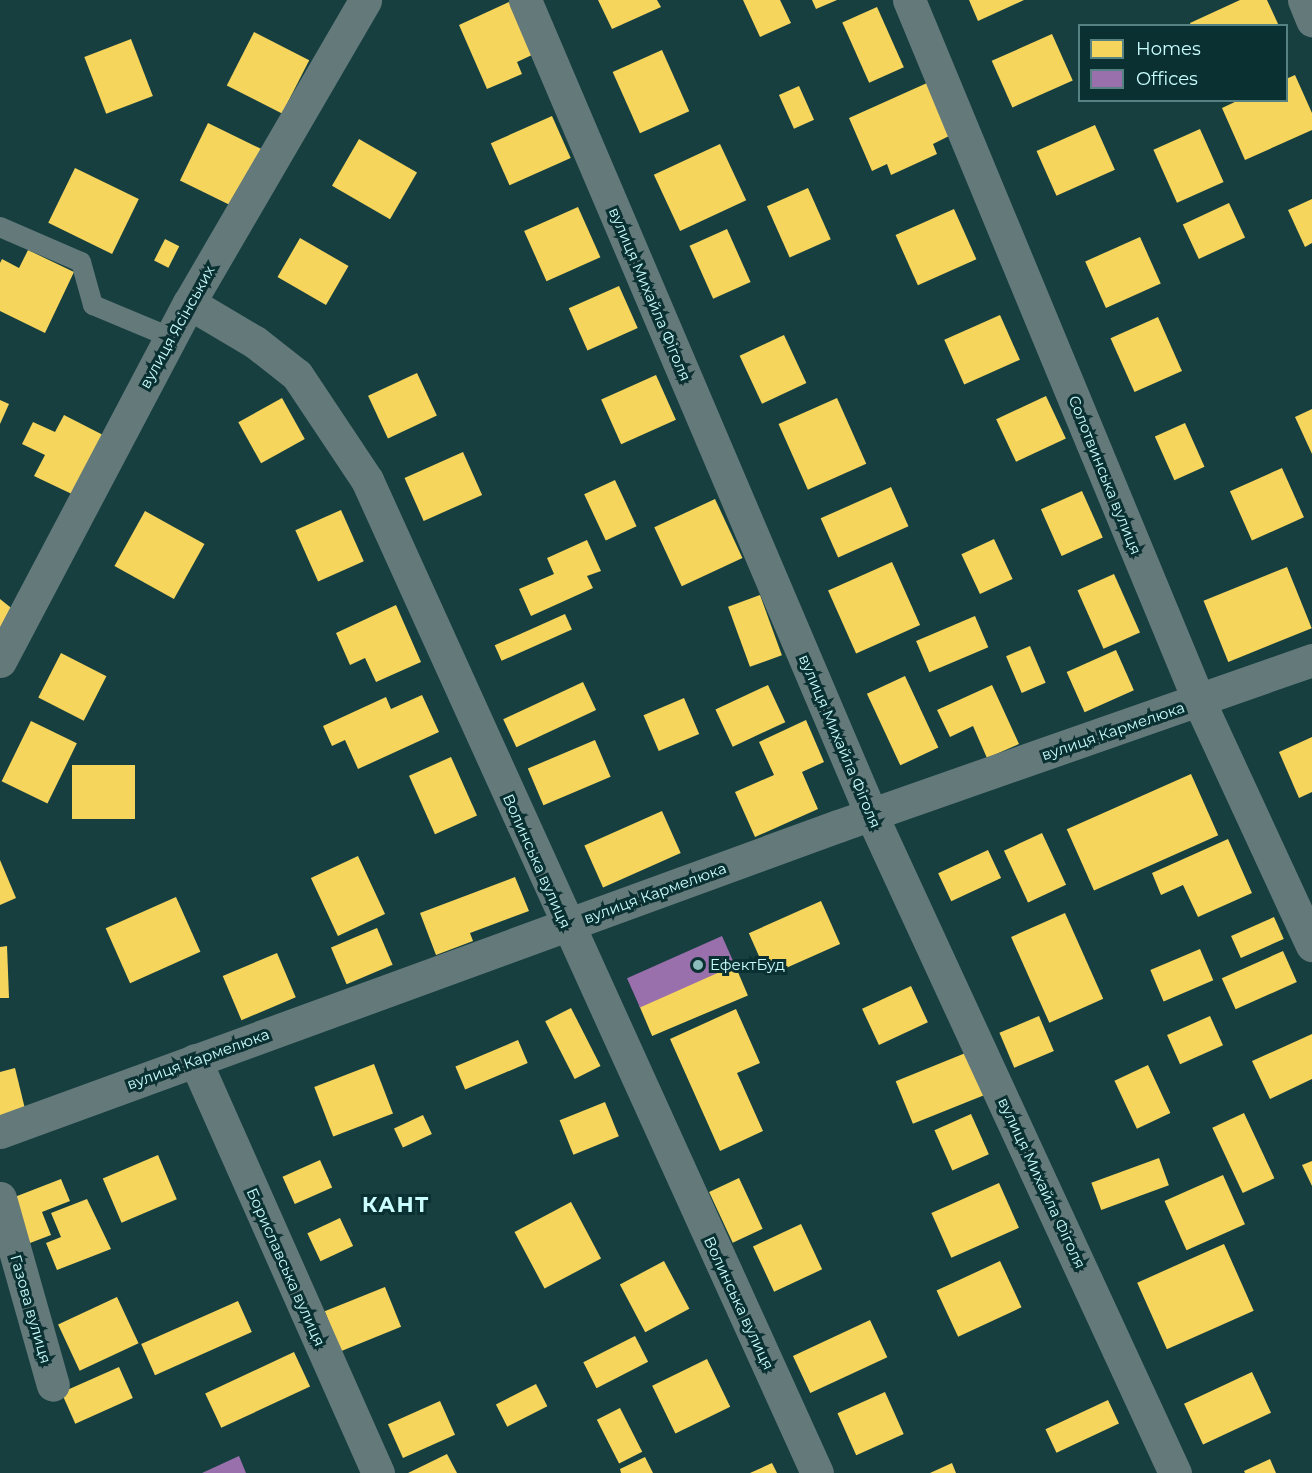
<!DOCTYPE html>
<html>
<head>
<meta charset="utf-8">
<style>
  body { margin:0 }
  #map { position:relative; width:1312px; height:1473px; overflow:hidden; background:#183f40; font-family:Montserrat,sans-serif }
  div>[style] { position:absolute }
  .homes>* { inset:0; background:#f6d55c; transform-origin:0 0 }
  .offices>* { inset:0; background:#9970ab; transform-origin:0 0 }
  .service>* { height:20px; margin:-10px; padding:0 10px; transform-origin:10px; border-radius:10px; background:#63797a }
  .minor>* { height:33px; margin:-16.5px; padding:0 16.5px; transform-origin:16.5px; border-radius:16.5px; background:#63797a }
  .dots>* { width:16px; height:16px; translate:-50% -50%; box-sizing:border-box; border:3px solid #0a3032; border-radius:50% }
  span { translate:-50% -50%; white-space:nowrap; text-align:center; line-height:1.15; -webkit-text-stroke:6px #0a3032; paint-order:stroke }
  .street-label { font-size:15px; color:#cafeff }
  .poi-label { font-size:15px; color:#cafeff }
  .left { translate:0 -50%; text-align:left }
  .district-label { font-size:21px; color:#cafeff; font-weight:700; letter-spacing:1.5px }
  .legend { position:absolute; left:1078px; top:24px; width:210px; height:78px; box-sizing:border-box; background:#0a3032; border:2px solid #578284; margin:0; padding:8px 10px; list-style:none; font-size:18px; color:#cafeff }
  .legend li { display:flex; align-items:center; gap:12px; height:30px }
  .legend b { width:30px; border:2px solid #578284 }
</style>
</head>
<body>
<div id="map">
  <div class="homes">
    <i style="clip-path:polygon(598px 0,657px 0,661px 7px,612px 29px)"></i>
    <i style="clip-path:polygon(743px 0,780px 0,791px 23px,760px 37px)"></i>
    <i style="clip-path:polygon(812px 0,837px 0,816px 9px)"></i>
    <i style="clip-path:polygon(969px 0,1024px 0,978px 21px)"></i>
    <i style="clip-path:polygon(1240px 0,1267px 0,1279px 26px,1191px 26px,1190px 23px)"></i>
    <i style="clip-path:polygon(509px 2px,532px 55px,517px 62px,522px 74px,487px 89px,459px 25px)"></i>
    <i style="left:877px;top:7px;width:66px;height:38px;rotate:66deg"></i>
    <i style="left:254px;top:32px;width:62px;height:60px;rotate:27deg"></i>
    <i style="left:1052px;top:34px;width:51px;height:66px;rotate:66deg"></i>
    <i style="left:131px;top:39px;width:61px;height:50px;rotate:69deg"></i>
    <i style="left:662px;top:50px;width:67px;height:54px;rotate:66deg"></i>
    <i style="clip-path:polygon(1295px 75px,1312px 113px,1312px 130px,1245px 160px,1222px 108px,1239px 100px,1286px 100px,1286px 79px)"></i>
    <i style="clip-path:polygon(927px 83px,951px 135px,933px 144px,937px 154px,891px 175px,887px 164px,872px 171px,849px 118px)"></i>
    <i style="left:799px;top:86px;width:37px;height:22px;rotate:66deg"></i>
    <i style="left:552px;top:116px;width:46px;height:67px;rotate:66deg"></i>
    <i style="left:208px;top:123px;width:59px;height:64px;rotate:26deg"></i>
    <i style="left:1095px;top:125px;width:49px;height:64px;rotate:66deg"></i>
    <i style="left:1200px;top:129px;width:58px;height:51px;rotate:66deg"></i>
    <i style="left:359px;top:139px;width:67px;height:54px;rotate:30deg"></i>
    <i style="left:720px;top:144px;width:62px;height:73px;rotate:65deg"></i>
    <i style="left:75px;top:168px;width:71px;height:61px;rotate:26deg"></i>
    <i style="left:808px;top:188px;width:56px;height:45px;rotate:66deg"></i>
    <i style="clip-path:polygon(1312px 199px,1312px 243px,1305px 247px,1288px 210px)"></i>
    <i style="left:1229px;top:203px;width:38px;height:51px;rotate:65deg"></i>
    <i style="left:578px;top:207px;width:55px;height:59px;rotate:66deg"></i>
    <i style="left:954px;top:209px;width:55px;height:64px;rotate:66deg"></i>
    <i style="left:727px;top:229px;width:58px;height:41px;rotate:66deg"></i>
    <i style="left:1140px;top:237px;width:51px;height:60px;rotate:66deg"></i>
    <i style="left:300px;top:238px;width:56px;height:45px;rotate:30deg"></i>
    <i style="left:165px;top:239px;width:16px;height:24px;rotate:27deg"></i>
    <i style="clip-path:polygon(28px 250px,74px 272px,45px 333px,0 311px,0 263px,2px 259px,19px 268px)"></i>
    <i style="left:619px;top:286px;width:46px;height:55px;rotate:66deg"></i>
    <i style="left:1000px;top:315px;width:49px;height:61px;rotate:66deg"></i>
    <i style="left:1158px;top:317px;width:59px;height:52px;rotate:66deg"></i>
    <i style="left:784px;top:335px;width:53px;height:49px;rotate:65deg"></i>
    <i style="left:417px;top:373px;width:47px;height:54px;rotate:65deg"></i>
    <i style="left:656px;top:375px;width:49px;height:60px;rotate:66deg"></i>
    <i style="left:1046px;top:396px;width:47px;height:55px;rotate:65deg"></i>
    <i style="left:282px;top:398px;width:47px;height:50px;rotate:61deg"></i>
    <i style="left:837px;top:398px;width:72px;height:64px;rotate:66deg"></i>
    <i style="clip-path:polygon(0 400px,9px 404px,0 424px)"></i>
    <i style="clip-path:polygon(1312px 409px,1312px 454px,1295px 417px)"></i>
    <i style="clip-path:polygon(64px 415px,105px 436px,76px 496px,34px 476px,45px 455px,22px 444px,33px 422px,55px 432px)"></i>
    <i style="left:1185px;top:423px;width:48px;height:33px;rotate:66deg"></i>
    <i style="left:463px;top:452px;width:47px;height:64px;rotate:66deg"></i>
    <i style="left:1282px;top:468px;width:54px;height:57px;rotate:66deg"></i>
    <i style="left:615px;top:480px;width:51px;height:34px;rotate:65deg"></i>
    <i style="left:891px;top:487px;width:43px;height:77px;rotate:66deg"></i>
    <i style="left:1082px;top:491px;width:51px;height:45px;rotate:66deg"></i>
    <i style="left:715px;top:499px;width:65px;height:67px;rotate:65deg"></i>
    <i style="left:341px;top:510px;width:56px;height:50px;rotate:66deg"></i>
    <i style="left:145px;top:511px;width:68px;height:63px;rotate:29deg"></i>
    <i style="left:994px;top:539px;width:44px;height:36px;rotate:65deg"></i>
    <i style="clip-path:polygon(587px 540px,601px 571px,587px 576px,593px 588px,531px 616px,519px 589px,554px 574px,547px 558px)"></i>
    <i style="left:892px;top:562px;width:69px;height:70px;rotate:66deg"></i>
    <i style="left:1287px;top:567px;width:66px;height:90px;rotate:68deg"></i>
    <i style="left:1114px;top:574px;width:64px;height:40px;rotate:66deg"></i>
    <i style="left:760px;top:595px;width:64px;height:34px;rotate:70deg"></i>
    <i style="clip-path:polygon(0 599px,15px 611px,0 629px)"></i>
    <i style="clip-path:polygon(396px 605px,421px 662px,376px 682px,365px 658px,350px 665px,336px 633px)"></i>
    <i style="left:565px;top:614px;width:17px;height:77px;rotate:66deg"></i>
    <i style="left:975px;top:616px;width:34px;height:64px;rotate:67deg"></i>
    <i style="left:1030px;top:646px;width:40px;height:26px;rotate:67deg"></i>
    <i style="left:1116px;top:650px;width:44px;height:54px;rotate:66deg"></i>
    <i style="left:61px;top:653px;width:51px;height:50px;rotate:27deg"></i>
    <i style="left:905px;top:676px;width:79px;height:42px;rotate:65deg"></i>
    <i style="left:583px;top:682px;width:31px;height:88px;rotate:65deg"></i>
    <i style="left:768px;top:685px;width:41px;height:58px;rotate:65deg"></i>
    <i style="clip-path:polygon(992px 685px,1019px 744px,987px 758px,973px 726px,950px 737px,937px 710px)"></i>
    <i style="clip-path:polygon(422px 695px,439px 732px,358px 769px,345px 740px,332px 746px,323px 726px,386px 697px,391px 709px)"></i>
    <i style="left:684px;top:698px;width:39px;height:44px;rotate:67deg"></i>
    <i style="clip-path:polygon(806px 720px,824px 762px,802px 772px,818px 809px,755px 837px,735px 792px,774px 775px,759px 742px)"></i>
    <i style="left:31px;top:721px;width:51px;height:67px;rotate:26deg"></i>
    <i style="clip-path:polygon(1312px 737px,1312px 792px,1299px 798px,1279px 752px)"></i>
    <i style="left:595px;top:740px;width:40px;height:73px;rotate:67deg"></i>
    <i style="left:451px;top:757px;width:64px;height:46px;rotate:66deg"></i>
    <i style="left:72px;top:765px;width:63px;height:54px"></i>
    <i style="left:1191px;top:774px;width:67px;height:136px;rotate:66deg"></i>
    <i style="left:662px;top:811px;width:46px;height:85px;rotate:66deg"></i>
    <i style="left:1042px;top:833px;width:57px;height:42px;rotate:65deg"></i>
    <i style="clip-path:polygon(1228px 839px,1252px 893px,1198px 917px,1183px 885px,1161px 895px,1152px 873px)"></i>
    <i style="left:988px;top:850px;width:31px;height:55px;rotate:65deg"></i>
    <i style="left:358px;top:856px;width:64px;height:52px;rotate:65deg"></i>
    <i style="clip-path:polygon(0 860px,16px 898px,0 905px)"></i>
    <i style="clip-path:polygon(515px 877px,529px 911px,470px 933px,473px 941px,436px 955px,420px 913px)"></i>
    <i style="left:176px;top:897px;width:60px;height:77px;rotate:66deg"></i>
    <i style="left:821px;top:901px;width:47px;height:79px;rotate:66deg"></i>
    <i style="left:1065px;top:913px;width:94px;height:59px;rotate:66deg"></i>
    <i style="left:1274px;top:917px;width:24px;height:47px;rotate:66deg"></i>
    <i style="left:377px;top:928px;width:40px;height:50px;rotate:67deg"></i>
    <i style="clip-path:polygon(7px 946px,9px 998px,0 998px,0 947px)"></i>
    <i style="left:1200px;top:949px;width:34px;height:54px;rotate:67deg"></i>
    <i style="left:1283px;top:951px;width:34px;height:67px;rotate:66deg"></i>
    <i style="left:277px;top:953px;width:48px;height:59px;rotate:67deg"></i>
    <i style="left:735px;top:965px;width:33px;height:104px;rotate:67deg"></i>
    <i style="left:911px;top:986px;width:40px;height:54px;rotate:65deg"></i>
    <i style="left:571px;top:1008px;width:65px;height:29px;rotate:63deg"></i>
    <i style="clip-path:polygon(736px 1009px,760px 1063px,737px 1073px,763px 1131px,720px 1151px,670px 1039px)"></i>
    <i style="left:1039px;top:1016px;width:38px;height:43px;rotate:67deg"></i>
    <i style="left:1210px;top:1016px;width:32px;height:47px;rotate:66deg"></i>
    <i style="clip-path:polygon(1312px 1034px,1312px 1079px,1270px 1099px,1252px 1061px)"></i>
    <i style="left:518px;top:1040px;width:25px;height:68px;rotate:67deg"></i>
    <i style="left:968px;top:1052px;width:46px;height:78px;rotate:68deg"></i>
    <i style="left:374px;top:1064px;width:53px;height:64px;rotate:69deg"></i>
    <i style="left:1148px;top:1065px;width:53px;height:37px;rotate:65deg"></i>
    <i style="clip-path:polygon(15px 1068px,26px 1113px,0 1119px,0 1072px)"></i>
    <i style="left:605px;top:1102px;width:37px;height:49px;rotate:68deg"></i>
    <i style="left:1244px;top:1113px;width:72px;height:35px;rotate:65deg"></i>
    <i style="left:971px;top:1114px;width:44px;height:40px;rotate:66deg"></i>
    <i style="left:423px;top:1115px;width:21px;height:32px;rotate:65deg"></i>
    <i style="left:158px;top:1155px;width:48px;height:60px;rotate:67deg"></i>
    <i style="left:1159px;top:1158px;width:29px;height:72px;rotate:70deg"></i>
    <i style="left:320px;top:1160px;width:30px;height:41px;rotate:66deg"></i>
    <i style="clip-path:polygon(1312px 1161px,1312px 1186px,1302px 1165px)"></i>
    <i style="left:1223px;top:1175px;width:54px;height:64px;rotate:66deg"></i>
    <i style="left:739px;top:1178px;width:56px;height:33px;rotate:65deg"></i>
    <i style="clip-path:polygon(61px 1179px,70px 1201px,42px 1212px,51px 1235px,30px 1243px,12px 1198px)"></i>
    <i style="left:999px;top:1183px;width:49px;height:74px;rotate:66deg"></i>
    <i style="clip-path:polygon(87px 1199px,111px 1249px,57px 1270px,46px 1243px,61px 1237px,51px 1213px)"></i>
    <i style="left:571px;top:1202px;width:64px;height:64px;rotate:62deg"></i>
    <i style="left:340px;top:1218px;width:31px;height:36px;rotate:65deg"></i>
    <i style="left:801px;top:1224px;width:50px;height:53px;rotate:65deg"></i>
    <i style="left:1224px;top:1244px;width:73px;height:95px;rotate:66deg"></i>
    <i style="left:664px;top:1261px;width:54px;height:50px;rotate:62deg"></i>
    <i style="left:1000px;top:1261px;width:51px;height:70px;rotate:65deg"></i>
    <i style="left:385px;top:1287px;width:43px;height:65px;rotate:68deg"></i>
    <i style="left:117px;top:1297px;width:51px;height:65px;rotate:65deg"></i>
    <i style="left:238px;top:1301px;width:34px;height:106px;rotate:66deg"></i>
    <i style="left:870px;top:1320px;width:41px;height:85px;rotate:65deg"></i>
    <i style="left:635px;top:1336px;width:29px;height:58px;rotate:63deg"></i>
    <i style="left:294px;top:1352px;width:38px;height:98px;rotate:65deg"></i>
    <i style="left:707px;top:1359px;width:53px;height:61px;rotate:64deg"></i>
    <i style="left:119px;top:1367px;width:34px;height:63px;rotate:66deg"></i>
    <i style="left:1252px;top:1372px;width:45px;height:75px;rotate:65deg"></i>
    <i style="left:536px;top:1384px;width:25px;height:45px;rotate:63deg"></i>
    <i style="left:885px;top:1392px;width:46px;height:52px;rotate:66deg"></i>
    <i style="left:1108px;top:1400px;width:26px;height:69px;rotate:65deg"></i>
    <i style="left:440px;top:1401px;width:37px;height:57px;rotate:66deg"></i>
    <i style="left:620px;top:1408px;width:49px;height:26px;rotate:63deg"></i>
    <i style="clip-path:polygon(447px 1454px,457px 1473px,408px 1473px)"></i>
    <i style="clip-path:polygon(645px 1457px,653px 1473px,621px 1473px,620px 1469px)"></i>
    <i style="clip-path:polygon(1270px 1459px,1276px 1473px,1245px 1473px,1244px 1471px)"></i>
    <i style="clip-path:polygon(772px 1463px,777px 1473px,750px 1473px)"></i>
    <i style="clip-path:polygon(952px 1463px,956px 1473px,930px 1473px)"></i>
  </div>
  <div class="offices">
    <i style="left:722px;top:936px;width:32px;height:104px;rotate:66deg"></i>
    <i style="clip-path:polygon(239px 1456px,246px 1473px,202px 1473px)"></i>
  </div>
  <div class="service">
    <i style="left:0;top:227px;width:88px;rotate:23.4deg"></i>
    <i style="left:81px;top:262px;width:45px;rotate:74.4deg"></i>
    <i style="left:93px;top:305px;width:83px;rotate:22.6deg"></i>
  </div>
  <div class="minor">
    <i style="left:525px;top:0;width:884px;rotate:66.97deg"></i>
    <i style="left:871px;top:814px;width:726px;rotate:65.24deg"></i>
    <i style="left:909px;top:0;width:759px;rotate:67.53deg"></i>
    <i style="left:1199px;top:701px;width:269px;rotate:65.2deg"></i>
    <i style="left:1304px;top:0;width:22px;rotate:68deg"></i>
    <i style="left:189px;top:303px;width:77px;rotate:30.6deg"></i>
    <i style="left:255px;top:342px;width:53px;rotate:38.2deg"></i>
    <i style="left:297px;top:375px;width:126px;rotate:56.3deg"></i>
    <i style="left:367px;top:480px;width:1090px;rotate:65.62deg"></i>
    <i style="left:0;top:661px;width:405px;rotate:-62.2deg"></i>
    <i style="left:189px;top:303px;width:350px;rotate:-59.8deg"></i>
    <i style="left:195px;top:1060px;width:452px;rotate:66.1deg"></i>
    <i style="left:0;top:1132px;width:892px;rotate:-20.06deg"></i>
    <i style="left:838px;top:826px;width:502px;rotate:-19.3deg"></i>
    <i style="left:0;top:1198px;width:194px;rotate:74.2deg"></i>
  </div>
  <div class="dots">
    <i style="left:698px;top:965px;background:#8cbbbc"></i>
  </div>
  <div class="street-label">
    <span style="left:650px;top:294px;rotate:67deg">вулиця Михайла Фіголя</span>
    <span style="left:177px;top:327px;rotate:-61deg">вулиця Ясінських</span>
    <span style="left:1105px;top:475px;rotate:68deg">Солотвинська вулиця</span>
    <span style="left:1113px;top:731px;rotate:-19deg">вулиця Кармелюка</span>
    <span style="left:840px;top:741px;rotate:67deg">вулиця Михайла Фіголя</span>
    <span style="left:537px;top:861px;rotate:66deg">Волинська вулиця</span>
    <span style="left:655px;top:893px;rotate:-20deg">вулиця Кармелюка</span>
    <span style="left:198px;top:1059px;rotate:-20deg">вулиця Кармелюка</span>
    <span style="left:1042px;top:1183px;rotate:65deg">вулиця Михайла Фіголя</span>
    <span style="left:286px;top:1267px;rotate:66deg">Бориславська вулиця</span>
    <span style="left:739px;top:1303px;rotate:65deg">Волинська вулиця</span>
    <span style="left:31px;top:1309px;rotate:74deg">Газова вулиця</span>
  </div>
  <div class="poi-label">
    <span class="left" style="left:710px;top:965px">ЕфектБуд</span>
  </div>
  <div class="district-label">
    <span style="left:396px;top:1205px">КАНТ</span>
  </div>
  <ul class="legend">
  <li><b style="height:16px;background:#f6d55c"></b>Homes</li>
  <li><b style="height:16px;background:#9970ab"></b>Offices</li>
  </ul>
</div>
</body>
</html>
